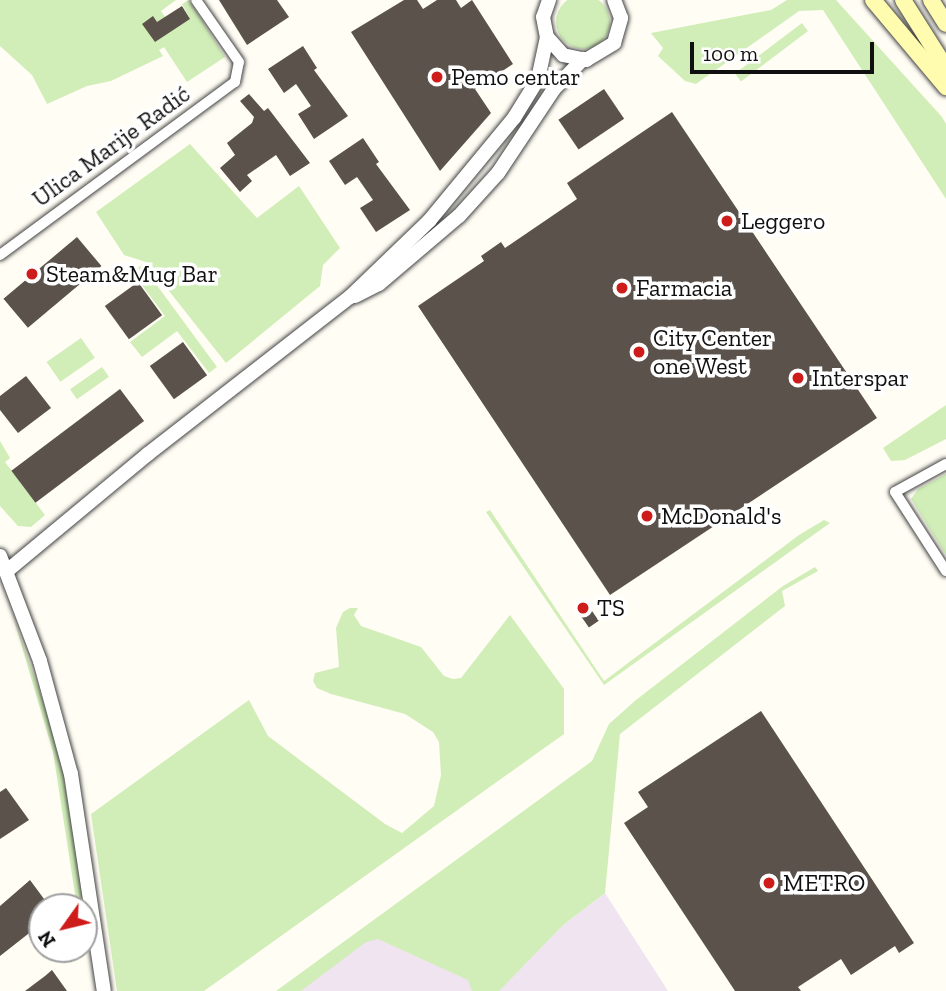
<!DOCTYPE html>
<html>
<head>
<meta charset="utf-8">
<style>
  body { margin:0 }
  #map { position:relative; width:946px; height:991px; overflow:hidden; background:#fffdf4; font-family:"Zilla Slab",serif }
  div>[style] { position:absolute }
  .industrial>* { inset:0; background:#efe4ef }
  .green>* { inset:0; background:#d1eeb8; transform-origin:0 0 }
  .round { border-radius:50% }
  .building>* { inset:0; background:#5a524b; transform-origin:0 0 }
  .roads { filter:drop-shadow(0 0 2px #434343) drop-shadow(0 0 2px #434343) }
  .minor>* { height:10px; margin:-5px; padding:0 5px; transform-origin:5px; border-radius:5px; background:#fff }
  .tertiary>* { height:14px; margin:-7px; padding:0 7px; transform-origin:7px; border-radius:7px; background:#fff }
  .secondary>* { height:16px; margin:-8px; padding:0 8px; transform-origin:8px; border-radius:8px; background:#fffbaf }
  .dots>* { width:19px; height:19px; translate:-50% -50%; box-sizing:border-box; border:4px solid #fff; border-radius:50% }
  span { translate:-50% -50%; white-space:nowrap; text-align:center; line-height:1.15; -webkit-text-stroke:7px #fff; paint-order:stroke }
  .poi-label { font-size:24px; color:#101010 }
  .left { translate:0 -50%; text-align:left }
  .street-label { font-size:24px; color:#101010 }
  .north { position:absolute; left:28px; top:893px; width:70px; height:70px; box-sizing:border-box; background:#fff; border:2px solid #9f9f9f; border-radius:50%; rotate:236deg; font-size:19px; font-weight:700; line-height:28px; text-align:center; color:#101010 }
  .north::after { content:''; display:block; margin:auto; width:24px; height:32px; background:#ce1c1a; clip-path:polygon(50% 0,100% 100%,50% 72%,0 100%) }
  .scale { position:absolute; left:690px; top:42px; width:184px; height:32px; box-sizing:border-box; border:4px solid #101010; border-top:0; padding-left:9px; font-size:21px; line-height:24px; white-space:nowrap; color:#101010; -webkit-text-stroke:5px #fff; paint-order:stroke }
</style>
</head>
<body>
<div id="map">
  <div class="industrial">
    <i style="clip-path:polygon(605px 893px,668px 991px,295px 991px,374px 932px,563px 925px)"></i>
  </div>
  <div class="green">
    <i class="round" style="left:556px;top:-5px;width:54px;height:54px"></i>
    <i style="clip-path:polygon(0 0,176px 0,161px 11px,174px 29px,190px 19px,182px 4px,189px 0,225px 57px,187px 82px,164px 47px,159px 50px,163px 56px,111px 81px,87px 86px,47px 104px,32px 75px,0 46px)"></i>
    <i style="clip-path:polygon(787px 0,836px 0,942px 117px,946px 124px,946px 199px,823px 10px,799px 11px,696px 84px,685px 81px,658px 56px,663px 48px,651px 33px,771px 10px)"></i>
    <i style="left:802px;top:23px;width:10px;height:84px;rotate:53deg"></i>
    <i style="clip-path:polygon(190px 144px,257px 218px,299px 186px,340px 248px,323px 265px,320px 286px,226px 363px,146px 262px,124px 255px,96px 212px)"></i>
    <i style="clip-path:polygon(142px 265px,217px 367px,209px 373px,177px 331px,142px 357px,130px 342px,165px 316px,132px 272px)"></i>
    <i style="left:81px;top:338px;width:24px;height:42px;rotate:55deg"></i>
    <i style="left:102px;top:367px;width:12px;height:39px;rotate:55deg"></i>
    <i style="clip-path:polygon(946px 405px,946px 439px,905px 460px,891px 461px,883px 448px)"></i>
    <i style="clip-path:polygon(0 441px,10px 458px,5px 462px,45px 515px,31px 527px,18px 526px,0 506px)"></i>
    <i style="clip-path:polygon(946px 474px,946px 555px,911px 499px,918px 489px)"></i>
    <i style="clip-path:polygon(490px 510px,604px 681px,799px 535px,824px 520px,830px 523px,604px 685px,486px 512px)"></i>
    <i style="clip-path:polygon(815px 567px,818px 571px,782px 591px,785px 606px,620px 734px,605px 893px,563px 925px,499px 991px,472px 991px,468px 980px,378px 939px,366px 942px,301px 991px,276px 991px,592px 761px,609px 724px,636px 700px,783px 586px)"></i>
    <i style="clip-path:polygon(350px 608px,358px 608px,354px 615px,361px 626px,421px 647px,444px 676px,453px 679px,461px 678px,510px 615px,564px 689px,564px 734px,204px 991px,117px 991px,91px 814px,249px 700px,268px 736px,385px 824px,402px 833px,434px 806px,441px 775px,439px 742px,433px 732px,405px 714px,331px 694px,317px 688px,313px 681px,315px 673px,339px 667px,336px 628px,343px 612px)"></i>
    <i style="clip-path:polygon(12px 613px,54px 732px,71px 807px,85px 910px,84px 911px,77px 907px,53px 752px)"></i>
  </div>
  <div class="building">
    <i style="clip-path:polygon(219px 0,277px 0,289px 17px,247px 45px)"></i>
    <i style="clip-path:polygon(404px 0,417px 0,423px 9px,437px 0,456px 0,461px 8px,472px 0,513px 64px,475px 89px,491px 113px,440px 171px,351px 32px)"></i>
    <i style="clip-path:polygon(182px 6px,190px 19px,155px 42px,142px 24px,153px 16px,157px 22px)"></i>
    <i style="clip-path:polygon(303px 46px,317px 68px,314px 70px,348px 116px,314px 139px,298px 114px,311px 106px,296px 84px,284px 93px,268px 69px)"></i>
    <i style="left:604px;top:89px;width:36px;height:55px;rotate:56deg"></i>
    <i style="clip-path:polygon(249px 94px,264px 111px,268px 108px,310px 163px,290px 176px,276px 155px,247px 175px,252px 181px,240px 192px,220px 168px,235px 155px,227px 143px,252px 123px,254px 117px,240px 101px)"></i>
    <i style="clip-path:polygon(672px 112px,877px 418px,610px 595px,418px 306px,484px 261px,481px 256px,501px 242px,505px 248px,577px 199px,567px 183px)"></i>
    <i style="clip-path:polygon(363px 138px,379px 162px,376px 164px,410px 210px,376px 232px,360px 208px,373px 200px,357px 177px,345px 185px,329px 161px)"></i>
    <i style="left:77px;top:237px;width:38px;height:96px;rotate:50deg"></i>
    <i style="left:138px;top:282px;width:41px;height:41px;rotate:54deg"></i>
    <i style="left:183px;top:342px;width:41px;height:41px;rotate:54deg"></i>
    <i style="clip-path:polygon(26px 376px,51px 408px,18px 433px,0 410px,0 396px)"></i>
    <i style="left:120px;top:389px;width:40px;height:136px;rotate:53deg"></i>
    <i style="left:585px;top:601px;width:24px;height:12px;rotate:55deg"></i>
    <i style="clip-path:polygon(761px 711px,914px 943px,899px 953px,895px 946px,851px 975px,841px 959px,798px 987px,801px 991px,735px 991px,624px 823px,648px 807px,638px 792px)"></i>
    <i style="clip-path:polygon(6px 788px,29px 820px,0 839px,0 792px)"></i>
    <i style="clip-path:polygon(30px 880px,50px 907px,42px 907px,42px 923px,0 956px,0 906px)"></i>
    <i style="clip-path:polygon(52px 970px,67px 991px,25px 991px,45px 976px)"></i>
  </div>
  <div class="roads">
    <div class="minor">
      <i style="left:0;top:255px;width:292px;rotate:-36.4deg"></i>
      <i style="left:235px;top:82px;width:20px;rotate:-79deg"></i>
      <i style="left:239px;top:62px;width:75px;rotate:-124.7deg"></i>
      <i style="left:946px;top:464px;width:58px;rotate:151.2deg"></i>
      <i style="left:895px;top:492px;width:94px;rotate:57.2deg"></i>
    </div>
    <div class="tertiary">
      <i style="left:549px;top:0;width:18px;rotate:109deg"></i>
      <i style="left:543px;top:17px;width:20px;rotate:79deg"></i>
      <i style="left:547px;top:37px;width:24px;rotate:48deg"></i>
      <i style="left:563px;top:55px;width:24px;rotate:12deg"></i>
      <i style="left:586px;top:60px;width:33px;rotate:-31deg"></i>
      <i style="left:614px;top:43px;width:26px;rotate:-74deg"></i>
      <i style="left:621px;top:18px;width:19px;rotate:-111deg"></i>
      <i style="left:355px;top:296px;width:27px;rotate:-27deg"></i>
      <i style="left:379px;top:284px;width:105px;rotate:-40.4deg"></i>
      <i style="left:459px;top:216px;width:58px;rotate:-47.8deg"></i>
      <i style="left:498px;top:173px;width:101px;rotate:-56.3deg"></i>
      <i style="left:554px;top:89px;width:42px;rotate:-46deg"></i>
      <i style="left:0;top:556px;width:112px;rotate:69.1deg"></i>
      <i style="left:40px;top:661px;width:117px;rotate:74.7deg"></i>
      <i style="left:71px;top:774px;width:219px;rotate:81.4deg"></i>
      <i style="left:7px;top:571px;width:183px;rotate:-39.7deg"></i>
      <i style="left:148px;top:454px;width:256px;rotate:-37.9deg"></i>
      <i style="left:350px;top:297px;width:110px;rotate:-43.9deg"></i>
      <i style="left:429px;top:221px;width:134px;rotate:-50.5deg"></i>
      <i style="left:514px;top:118px;width:46px;rotate:-58.4deg"></i>
      <i style="left:538px;top:79px;width:43px;rotate:-77.9deg"></i>
    </div>
    <div class="secondary">
      <i style="left:873px;top:0;width:114px;rotate:50deg"></i>
      <i style="left:903px;top:0;width:80px;rotate:57.7deg"></i>
      <i style="left:931px;top:0;width:28px;rotate:58deg"></i>
    </div>
  </div>
  <div class="dots">
    <i style="left:437px;top:77px;background:#ce1c1a"></i>
    <i style="left:727px;top:221px;background:#ce1c1a"></i>
    <i style="left:32px;top:274px;background:#ce1c1a"></i>
    <i style="left:622px;top:288px;background:#ce1c1a"></i>
    <i style="left:639px;top:352px;background:#ce1c1a"></i>
    <i style="left:798px;top:378px;background:#ce1c1a"></i>
    <i style="left:647px;top:516px;background:#ce1c1a"></i>
    <i style="left:583px;top:608px;background:#ce1c1a"></i>
    <i style="left:769px;top:883px;background:#ce1c1a"></i>
  </div>
  <div class="poi-label">
    <span class="left" style="left:451px;top:77px">Pemo centar</span>
    <span class="left" style="left:741px;top:221px">Leggero</span>
    <span class="left" style="left:46px;top:274px">Steam&amp;Mug Bar</span>
    <span class="left" style="left:636px;top:288px">Farmacia</span>
    <span class="left" style="left:653px;top:352px">City Center<br>one West</span>
    <span class="left" style="left:812px;top:378px">Interspar</span>
    <span class="left" style="left:661px;top:516px">McDonald's</span>
    <span class="left" style="left:597px;top:608px">TS</span>
    <span class="left" style="left:783px;top:883px">METRO</span>
  </div>
  <div class="street-label">
    <span style="left:111px;top:146px;rotate:-36deg">Ulica Marije Radić</span>
  </div>
  <div class="north">N</div>
  <div class="scale">100 m</div>
</div>
</body>
</html>
